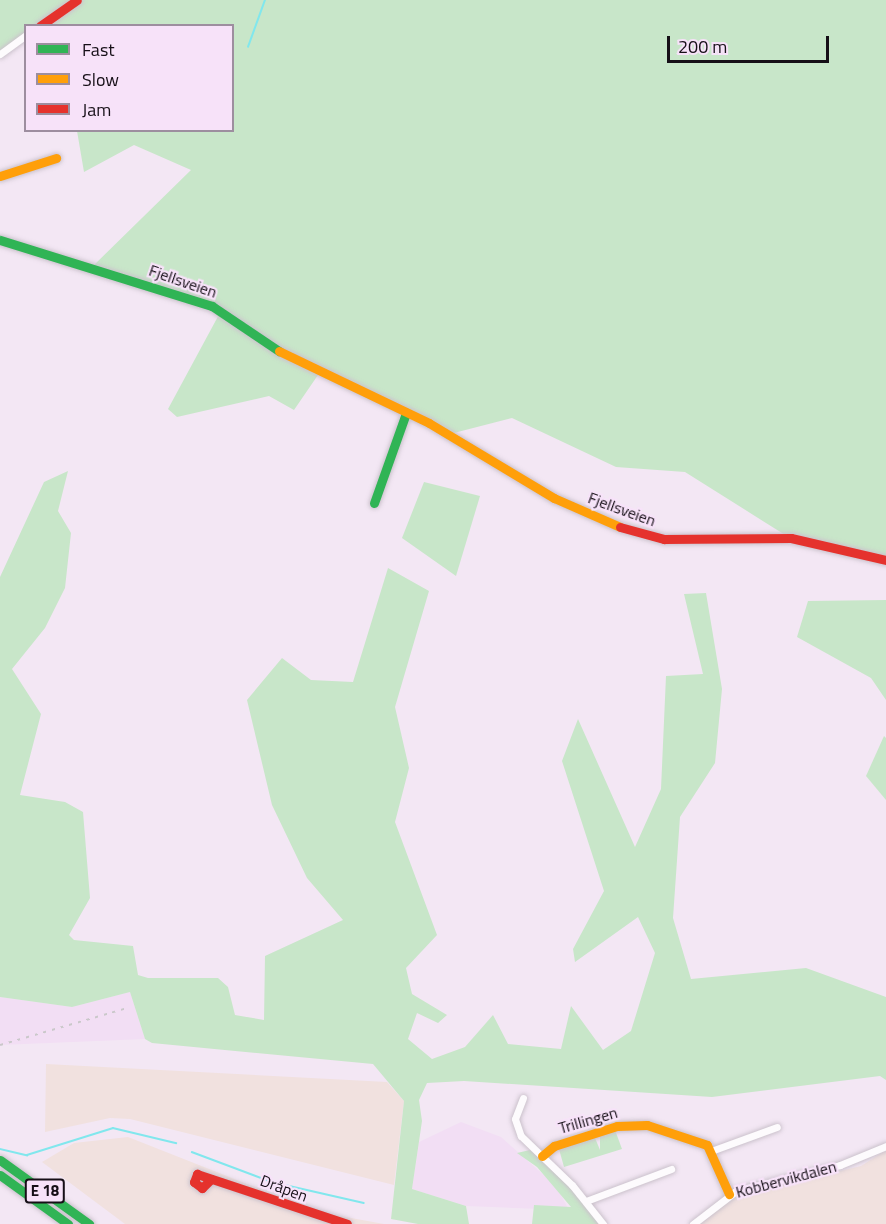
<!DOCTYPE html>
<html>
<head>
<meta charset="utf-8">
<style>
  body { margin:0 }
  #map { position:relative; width:886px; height:1224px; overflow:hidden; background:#f3e7f4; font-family:"Titillium Web",sans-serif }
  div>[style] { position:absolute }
  .commercial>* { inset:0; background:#f1e1df }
  .built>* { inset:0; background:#f2def4 }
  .green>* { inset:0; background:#c8e6c9 }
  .stream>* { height:1.5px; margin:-0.75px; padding:0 0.75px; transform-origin:0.75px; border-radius:0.75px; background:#81e7ed }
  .roads { filter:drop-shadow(0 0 2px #cbc2cc) drop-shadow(0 0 2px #cbc2cc) }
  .street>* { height:7px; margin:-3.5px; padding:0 3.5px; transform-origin:3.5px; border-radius:3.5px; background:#fdfbfd }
  .fast>* { height:9px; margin:-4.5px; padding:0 4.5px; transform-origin:4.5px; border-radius:4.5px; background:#30b455 }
  .slow>* { height:9px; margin:-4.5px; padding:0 4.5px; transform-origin:4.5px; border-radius:4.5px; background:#ff9f0a }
  .jam>* { height:9px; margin:-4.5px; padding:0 4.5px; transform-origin:4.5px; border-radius:4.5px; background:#e5322d }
  .rail>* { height:1.5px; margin-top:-0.75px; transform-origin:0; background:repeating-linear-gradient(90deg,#cac8ca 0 3px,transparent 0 9px) }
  span { translate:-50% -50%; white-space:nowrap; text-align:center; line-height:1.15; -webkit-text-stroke:4.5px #f7e2f9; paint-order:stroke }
  .shield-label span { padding:2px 4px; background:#f7e2f9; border:2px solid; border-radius:4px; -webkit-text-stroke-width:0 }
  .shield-label { font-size:15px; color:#160f17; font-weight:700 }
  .street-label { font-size:16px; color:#160f17 }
  .legend { position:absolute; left:24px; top:24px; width:210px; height:108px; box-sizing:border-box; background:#f7e2f9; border:2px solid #9d8e9f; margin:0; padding:8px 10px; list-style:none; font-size:18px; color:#160f17 }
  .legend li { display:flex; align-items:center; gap:12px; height:30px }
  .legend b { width:30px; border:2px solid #9d8e9f }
  .scale { position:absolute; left:667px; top:36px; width:162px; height:27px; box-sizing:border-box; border:3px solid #160f17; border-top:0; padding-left:8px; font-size:18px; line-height:21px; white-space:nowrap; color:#160f17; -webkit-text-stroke:4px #f7e2f9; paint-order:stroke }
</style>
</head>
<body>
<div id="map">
  <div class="commercial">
    <i style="clip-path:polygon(46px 1064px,387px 1082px,404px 1101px,394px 1185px,130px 1119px,110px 1118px,45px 1132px)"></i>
    <i style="clip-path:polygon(128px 1137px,318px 1212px,384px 1224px,125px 1224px,42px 1162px,74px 1143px)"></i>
    <i style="clip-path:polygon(886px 1150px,886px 1224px,697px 1224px,735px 1196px,861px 1166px)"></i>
  </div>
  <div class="built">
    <i style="clip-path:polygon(130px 992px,145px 1039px,0 1045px,0 997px,72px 1007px)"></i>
    <i style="clip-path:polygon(461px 1122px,501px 1137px,556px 1186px,569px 1210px,466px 1206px,412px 1189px,419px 1142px)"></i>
  </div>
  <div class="green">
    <i style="clip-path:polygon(0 0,886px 0,886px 560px,790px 538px,685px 472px,616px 467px,512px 418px,446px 435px,318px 375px,294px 410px,269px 396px,177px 417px,168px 409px,222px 309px,93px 266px,191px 170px,134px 145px,84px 172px,77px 131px,232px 130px,232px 26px,26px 26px,25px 35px,0 55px)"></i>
    <i style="clip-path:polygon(68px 471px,58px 511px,71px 533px,65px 588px,45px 628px,12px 669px,41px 714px,20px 795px,65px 802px,83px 812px,90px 898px,69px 935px,74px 940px,133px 946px,138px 975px,148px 978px,218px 978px,228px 987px,235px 1015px,264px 1020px,265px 956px,343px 920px,307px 878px,272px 805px,247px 700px,282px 658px,311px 680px,353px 682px,388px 568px,429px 591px,395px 707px,409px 768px,395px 822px,437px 935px,406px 968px,412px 994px,447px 1015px,438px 1023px,417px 1013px,408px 1039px,432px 1059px,465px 1047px,493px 1015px,508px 1044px,561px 1049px,571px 1006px,603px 1050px,631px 1031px,655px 953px,638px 917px,575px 962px,573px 949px,604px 891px,562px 761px,578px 719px,635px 847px,661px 789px,666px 676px,703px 674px,684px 594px,706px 593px,722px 689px,715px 763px,680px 817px,673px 918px,691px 979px,806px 968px,886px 997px,886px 1080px,880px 1076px,712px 1097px,464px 1081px,427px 1083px,419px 1100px,422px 1121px,412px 1189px,466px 1206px,469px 1224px,418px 1224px,391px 1219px,404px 1101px,373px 1064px,152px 1043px,145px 1039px,130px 992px,72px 1007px,0 997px,0 577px,44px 482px)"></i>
    <i style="clip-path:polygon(424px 482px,480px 496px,456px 576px,402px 538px)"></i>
    <i style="clip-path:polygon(886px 600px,886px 700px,871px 678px,797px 637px,808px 601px)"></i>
    <i style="clip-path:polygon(884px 736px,886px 738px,886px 800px,866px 776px)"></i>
    <i style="clip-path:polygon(615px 1130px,622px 1149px,564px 1167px,559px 1149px,595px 1138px,600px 1150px,600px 1134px)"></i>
    <i style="clip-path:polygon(530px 1150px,563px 1179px,600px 1224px,532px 1224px,534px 1205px,571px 1207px,537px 1167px,517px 1153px)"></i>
  </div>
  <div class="stream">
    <i style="left:248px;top:47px;width:50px;rotate:-70.1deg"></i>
    <i style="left:0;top:1149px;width:28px;rotate:13deg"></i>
    <i style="left:27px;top:1155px;width:90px;rotate:-17.4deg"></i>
    <i style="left:113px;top:1128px;width:65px;rotate:13.4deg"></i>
    <i style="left:192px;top:1152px;width:85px;rotate:20.6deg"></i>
    <i style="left:272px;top:1182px;width:94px;rotate:12.9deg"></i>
  </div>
  <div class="roads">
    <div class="street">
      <i style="left:0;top:54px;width:32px;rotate:-36deg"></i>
      <i style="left:523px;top:1098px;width:22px;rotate:111deg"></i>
      <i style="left:515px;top:1119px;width:18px;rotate:71deg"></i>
      <i style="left:521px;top:1136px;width:71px;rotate:43.9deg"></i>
      <i style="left:572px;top:1185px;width:50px;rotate:51.5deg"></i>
      <i style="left:711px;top:1151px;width:70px;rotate:-20deg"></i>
      <i style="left:586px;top:1201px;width:91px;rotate:-20.6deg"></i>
      <i style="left:693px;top:1224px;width:54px;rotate:-37.5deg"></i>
      <i style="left:736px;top:1191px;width:107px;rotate:-14deg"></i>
      <i style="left:840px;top:1165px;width:50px;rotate:-22.4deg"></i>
    </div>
    <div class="fast">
      <i style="left:0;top:240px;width:222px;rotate:17.3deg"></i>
      <i style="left:212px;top:306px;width:81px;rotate:33.9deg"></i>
      <i style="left:374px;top:503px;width:96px;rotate:-70.4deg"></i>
      <i style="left:0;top:1160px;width:110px;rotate:35.7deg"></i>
      <i style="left:0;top:1175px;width:84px;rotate:35.8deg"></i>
    </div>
    <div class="slow">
      <i style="left:0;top:176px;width:59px;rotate:-17.8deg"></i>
      <i style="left:279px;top:351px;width:166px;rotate:25.6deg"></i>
      <i style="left:429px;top:423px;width:146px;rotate:31deg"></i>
      <i style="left:554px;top:498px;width:72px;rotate:23.7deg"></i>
      <i style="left:542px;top:1156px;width:16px;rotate:-40deg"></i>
      <i style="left:554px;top:1146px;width:66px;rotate:-17.6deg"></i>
      <i style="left:617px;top:1126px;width:30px;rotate:-2deg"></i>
      <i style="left:647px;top:1125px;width:63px;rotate:18.4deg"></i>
      <i style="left:707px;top:1145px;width:54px;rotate:65.8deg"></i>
    </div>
    <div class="jam">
      <i style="left:40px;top:26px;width:45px;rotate:-35.1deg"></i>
      <i style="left:620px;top:527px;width:46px;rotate:15.3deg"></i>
      <i style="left:664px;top:539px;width:127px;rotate:-0.5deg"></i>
      <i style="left:791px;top:538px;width:98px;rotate:13deg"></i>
      <i style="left:211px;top:1179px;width:13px;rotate:135deg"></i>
      <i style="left:202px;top:1188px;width:10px;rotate:-143deg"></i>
      <i style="left:194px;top:1182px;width:9px;rotate:-69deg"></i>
      <i style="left:197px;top:1174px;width:158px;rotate:18.4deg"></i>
    </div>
  </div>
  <div class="rail">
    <i style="left:0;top:1045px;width:132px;rotate:-16.2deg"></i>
  </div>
  <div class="shield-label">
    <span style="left:45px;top:1191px">E 18</span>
  </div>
  <div class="street-label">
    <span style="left:183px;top:281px;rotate:19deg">Fjellsveien</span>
    <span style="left:622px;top:509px;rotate:20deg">Fjellsveien</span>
    <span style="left:588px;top:1120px;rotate:-16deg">Trillingen</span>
    <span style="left:786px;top:1179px;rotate:-15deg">Kobbervikdalen</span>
    <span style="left:284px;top:1188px;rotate:20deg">Dråpen</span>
  </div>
  <ul class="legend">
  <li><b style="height:8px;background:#30b455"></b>Fast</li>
  <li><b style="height:8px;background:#ff9f0a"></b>Slow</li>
  <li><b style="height:8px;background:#e5322d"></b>Jam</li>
  </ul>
  <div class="scale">200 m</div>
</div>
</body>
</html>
